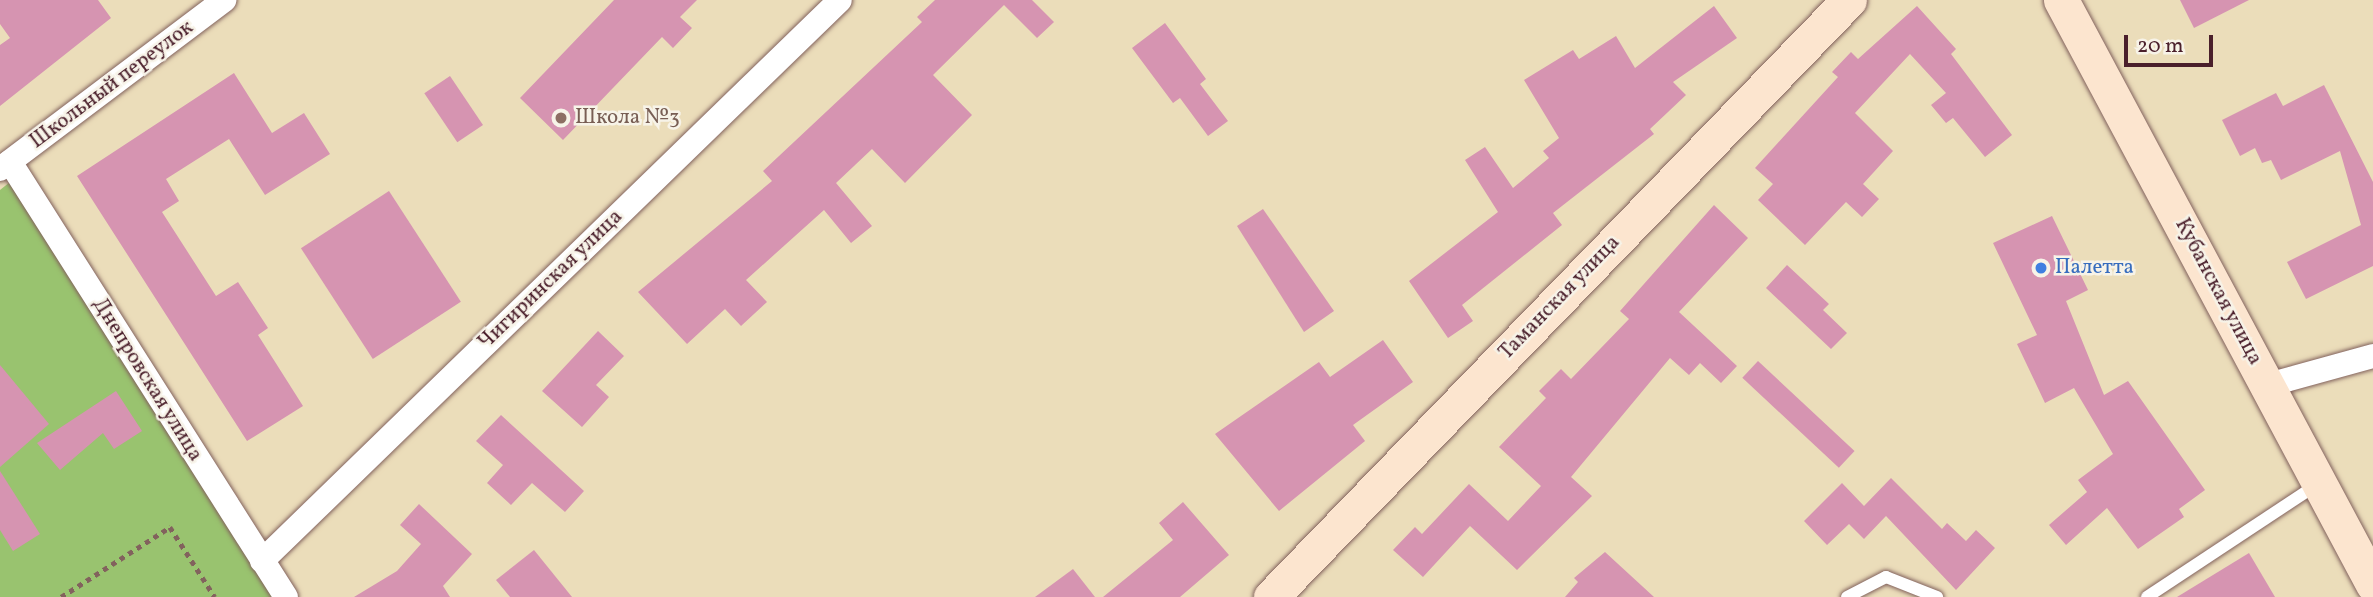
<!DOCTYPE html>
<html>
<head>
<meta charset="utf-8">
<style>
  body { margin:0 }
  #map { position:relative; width:2373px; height:597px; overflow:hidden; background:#ebddba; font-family:Vollkorn,serif }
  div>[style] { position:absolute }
  .green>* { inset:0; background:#99c36f }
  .building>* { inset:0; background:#d694b1; transform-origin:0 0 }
  .path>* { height:4.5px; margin-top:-2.25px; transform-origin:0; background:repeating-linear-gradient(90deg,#82625d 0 5px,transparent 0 10px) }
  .roads { filter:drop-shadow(0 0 2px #82625d) drop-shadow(0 0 2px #82625d) }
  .lane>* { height:12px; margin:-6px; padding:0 6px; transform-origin:6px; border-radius:6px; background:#fff }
  .street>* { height:24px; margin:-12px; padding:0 12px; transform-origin:12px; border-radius:12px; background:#fff }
  .secondary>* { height:35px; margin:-17.5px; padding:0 17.5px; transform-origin:17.5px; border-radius:17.5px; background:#fce5cf }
  .dots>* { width:19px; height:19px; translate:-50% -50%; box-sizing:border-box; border:4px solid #f7f3e8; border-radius:50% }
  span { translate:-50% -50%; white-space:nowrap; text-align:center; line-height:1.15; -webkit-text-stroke:5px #f7f3e8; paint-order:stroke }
  .street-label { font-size:21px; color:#4a1f2b }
  .education-label { font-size:21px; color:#785e54 }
  .left { translate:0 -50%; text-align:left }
  .shop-label { font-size:21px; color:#366cbe }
  .scale { position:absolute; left:2124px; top:35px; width:89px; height:32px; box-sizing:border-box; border:4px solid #4a1f2b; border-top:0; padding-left:9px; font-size:21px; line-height:24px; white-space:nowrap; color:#4a1f2b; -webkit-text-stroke:5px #f7f3e8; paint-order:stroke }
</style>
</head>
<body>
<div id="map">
  <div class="green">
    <i style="clip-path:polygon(10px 182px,275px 597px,0 597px,0 190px)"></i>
  </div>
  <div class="building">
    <i style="clip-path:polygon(0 0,98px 0,111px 18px,0 106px,0 45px,10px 38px,0 24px)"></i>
    <i style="clip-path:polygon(614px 0,697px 0,680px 17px,692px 28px,673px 48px,662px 37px,563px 140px,520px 98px)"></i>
    <i style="clip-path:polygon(935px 0,1032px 0,1054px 22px,1037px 38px,1004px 5px,933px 75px,972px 115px,905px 183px,872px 149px,836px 183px,872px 226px,851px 243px,824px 210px,746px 280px,767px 302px,741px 326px,725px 309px,687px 344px,638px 292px,772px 181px,763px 171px,922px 22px,917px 17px)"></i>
    <i style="clip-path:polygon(2180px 0,2249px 0,2194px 28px)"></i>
    <i style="clip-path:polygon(1714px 6px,1737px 38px,1673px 82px,1686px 95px,1650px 129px,1654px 134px,1553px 213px,1562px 225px,1462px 305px,1473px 321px,1448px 338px,1409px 281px,1498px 212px,1465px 160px,1485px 147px,1513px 188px,1549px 158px,1543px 151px,1559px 138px,1524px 80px,1573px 50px,1579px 59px,1616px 36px,1635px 68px)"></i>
    <i style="clip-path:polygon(1917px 6px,1956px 49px,1951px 54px,2012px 135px,1985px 157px,1953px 118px,1946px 123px,1931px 105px,1946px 93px,1910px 54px,1855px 113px,1893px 151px,1863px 184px,1879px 199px,1862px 217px,1846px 202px,1805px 245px,1758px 200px,1773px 184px,1755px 168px,1838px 77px,1832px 72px,1851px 52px,1858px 59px)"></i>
    <i style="clip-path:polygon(1165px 23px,1206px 79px,1200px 84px,1228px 121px,1208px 136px,1180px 98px,1173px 103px,1132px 48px)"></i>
    <i style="clip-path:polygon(234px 73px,272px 133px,304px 113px,330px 154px,265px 195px,229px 139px,166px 179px,179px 201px,162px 212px,216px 296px,238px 282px,268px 328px,258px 335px,303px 406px,247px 441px,77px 176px)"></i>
    <i style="left:450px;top:76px;width:59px;height:31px;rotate:56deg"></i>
    <i style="clip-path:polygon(2324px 85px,2373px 182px,2373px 266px,2306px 299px,2287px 262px,2361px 225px,2340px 151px,2281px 180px,2271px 160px,2262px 163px,2255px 148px,2240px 156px,2222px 120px,2276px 93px,2283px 106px)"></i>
    <i style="left:389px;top:191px;width:132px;height:105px;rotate:57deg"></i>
    <i style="clip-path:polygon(1714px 205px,1748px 238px,1679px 312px,1737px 366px,1721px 383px,1700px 363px,1689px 375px,1670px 358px,1571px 477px,1592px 496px,1517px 570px,1470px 526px,1423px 577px,1393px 550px,1415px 527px,1422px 534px,1469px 484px,1508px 521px,1541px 486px,1499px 447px,1546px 398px,1539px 391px,1561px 369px,1571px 379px,1629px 319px,1620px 311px)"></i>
    <i style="clip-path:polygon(1263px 209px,1334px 311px,1304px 332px,1237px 226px)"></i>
    <i style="clip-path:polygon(2052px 216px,2088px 290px,2066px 301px,2104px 395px,2128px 381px,2205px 490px,2179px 509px,2184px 517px,2138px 549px,2107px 508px,2066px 545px,2049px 525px,2087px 492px,2078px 480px,2113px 454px,2074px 388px,2045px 403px,2017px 344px,2037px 335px,1993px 243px)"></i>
    <i style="clip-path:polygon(1787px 265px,1829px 304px,1823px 310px,1847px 333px,1831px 349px,1766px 288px)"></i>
    <i style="clip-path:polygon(598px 331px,624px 356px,596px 385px,609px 397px,582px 427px,542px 391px)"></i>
    <i style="clip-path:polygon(1383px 340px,1413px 382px,1353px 425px,1365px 441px,1279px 511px,1215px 434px,1319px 362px,1330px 377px)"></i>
    <i style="left:1758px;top:361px;width:132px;height:23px;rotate:43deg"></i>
    <i style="clip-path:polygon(0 365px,49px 424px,0 467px)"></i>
    <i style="clip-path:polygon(116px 391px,142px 431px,114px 449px,103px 433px,60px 470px,37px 443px)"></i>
    <i style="clip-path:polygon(501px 415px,584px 491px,565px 512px,532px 483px,511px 505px,487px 483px,503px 465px,476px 441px)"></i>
    <i style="clip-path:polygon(0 471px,40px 534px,13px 551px,0 530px)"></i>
    <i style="clip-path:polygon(1891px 478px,1942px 529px,1947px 523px,1966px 541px,1976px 530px,1995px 548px,1956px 590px,1886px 516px,1864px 539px,1849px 524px,1827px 545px,1804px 521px,1842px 483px,1864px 506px)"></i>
    <i style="clip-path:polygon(1183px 502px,1229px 555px,1180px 597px,1103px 597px,1173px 540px,1159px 523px)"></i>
    <i style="clip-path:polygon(419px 504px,472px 554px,443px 586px,450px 597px,354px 597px,397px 571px,421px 544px,400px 525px)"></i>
    <i style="clip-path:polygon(534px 550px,572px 597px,510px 597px,496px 580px)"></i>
    <i style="clip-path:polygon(1605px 552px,1654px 597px,1565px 597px,1578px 582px,1574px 578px)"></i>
    <i style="clip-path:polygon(2249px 553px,2275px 597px,2177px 597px)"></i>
    <i style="clip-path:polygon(1073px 569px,1095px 597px,1035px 597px)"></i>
  </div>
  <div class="path">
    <i style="left:61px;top:597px;width:130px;rotate:-32.7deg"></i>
    <i style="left:170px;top:527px;width:83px;rotate:57.3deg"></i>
  </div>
  <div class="roads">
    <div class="lane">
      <i style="left:1847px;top:597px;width:44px;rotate:-27.1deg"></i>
      <i style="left:1886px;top:577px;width:55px;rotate:21.4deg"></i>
      <i style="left:2147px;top:597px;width:203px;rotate:-33.5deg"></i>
    </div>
    <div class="street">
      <i style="left:10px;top:162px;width:515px;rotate:57.61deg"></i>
      <i style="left:0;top:169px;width:281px;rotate:-37deg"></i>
      <i style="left:2268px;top:385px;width:109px;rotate:-15.4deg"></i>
      <i style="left:262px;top:561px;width:805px;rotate:-44.14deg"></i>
    </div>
    <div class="secondary">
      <i style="left:2061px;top:0;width:662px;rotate:61.89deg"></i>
      <i style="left:1271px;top:597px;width:831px;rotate:-45.93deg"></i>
    </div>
  </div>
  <div class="dots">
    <i style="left:561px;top:118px;background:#8d6e63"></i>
    <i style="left:2041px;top:268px;background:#3f7fe0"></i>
  </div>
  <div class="street-label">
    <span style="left:112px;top:85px;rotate:-37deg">Школьный переулок</span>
    <span style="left:551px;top:280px;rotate:-44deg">Чигиринская улица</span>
    <span style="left:2218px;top:292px;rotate:62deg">Кубанская улица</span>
    <span style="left:1560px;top:298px;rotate:-46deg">Таманская улица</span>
    <span style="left:147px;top:380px;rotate:58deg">Днепровская улица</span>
  </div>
  <div class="education-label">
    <span class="left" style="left:575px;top:118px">Школа №3</span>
  </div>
  <div class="shop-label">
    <span class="left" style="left:2055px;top:268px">Палетта</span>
  </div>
  <div class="scale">20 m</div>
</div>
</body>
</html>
